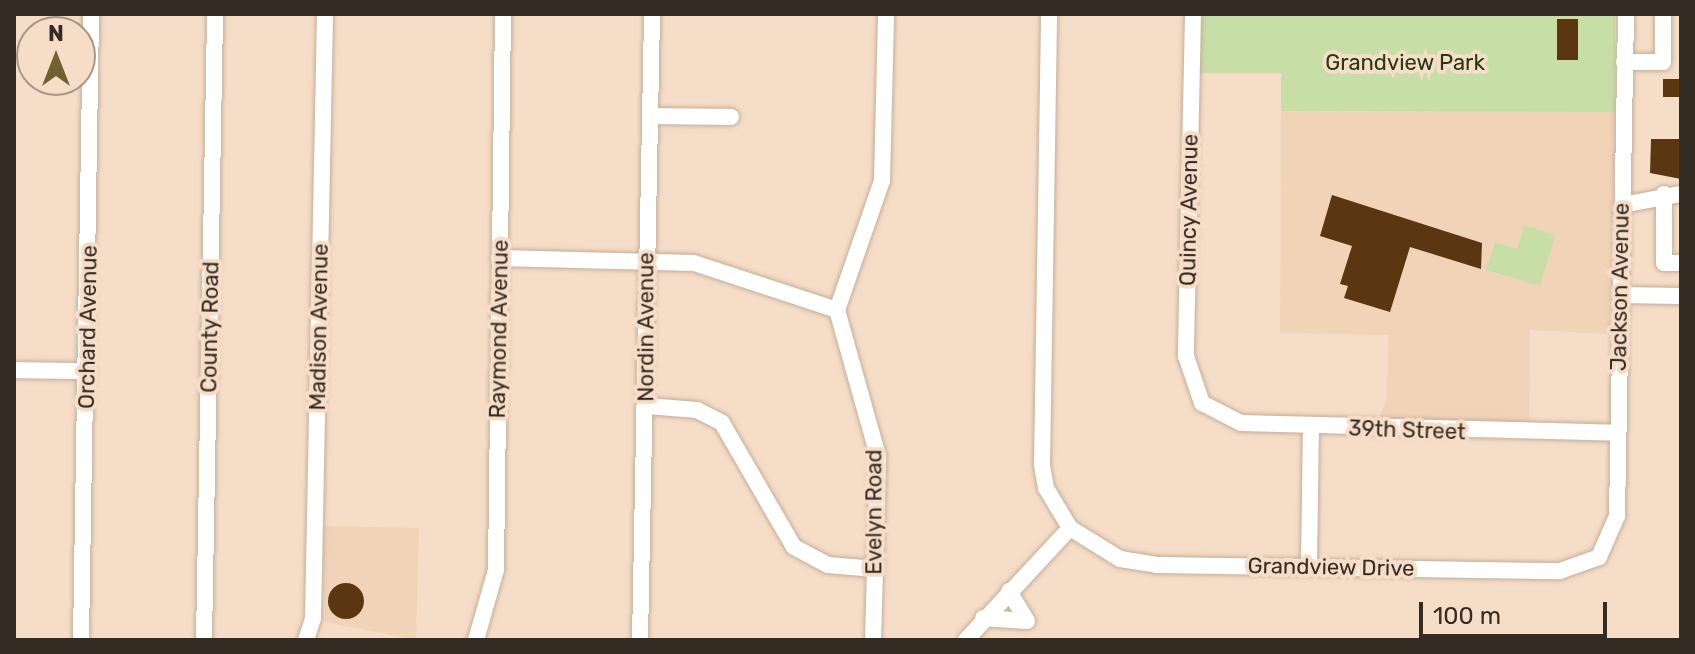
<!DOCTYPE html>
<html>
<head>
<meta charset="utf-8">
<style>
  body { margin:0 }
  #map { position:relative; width:1695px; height:654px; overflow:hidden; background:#f6ddc8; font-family:Rubik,sans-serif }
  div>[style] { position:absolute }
  .built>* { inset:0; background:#f1d3b8 }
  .green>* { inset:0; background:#c7dfa6 }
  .building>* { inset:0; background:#5b3711; transform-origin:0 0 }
  .round { border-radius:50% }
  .roads { filter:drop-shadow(0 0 2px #c5ae99) drop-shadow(0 0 2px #c5ae99) }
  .minor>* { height:16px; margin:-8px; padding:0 8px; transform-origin:8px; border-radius:8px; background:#fff }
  span { translate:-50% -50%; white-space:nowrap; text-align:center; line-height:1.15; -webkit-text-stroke:8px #f6ddc8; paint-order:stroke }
  .park-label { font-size:22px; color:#293712 }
  .street-label { font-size:22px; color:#342b22 }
  .frame { position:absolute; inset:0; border:16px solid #342b22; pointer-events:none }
  .north { position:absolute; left:16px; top:16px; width:80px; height:80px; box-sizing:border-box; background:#f6ddc8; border:2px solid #a89686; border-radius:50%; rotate:0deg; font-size:22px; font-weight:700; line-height:32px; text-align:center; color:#342b22 }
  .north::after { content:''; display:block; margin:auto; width:28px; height:36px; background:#71612f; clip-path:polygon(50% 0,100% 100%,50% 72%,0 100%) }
  .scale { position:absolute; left:1419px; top:602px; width:188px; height:36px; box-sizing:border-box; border:4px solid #342b22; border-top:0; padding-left:10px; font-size:24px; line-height:28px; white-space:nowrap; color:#342b22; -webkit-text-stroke:6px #f6ddc8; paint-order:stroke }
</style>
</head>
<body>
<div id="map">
  <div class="built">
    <i style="clip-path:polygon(1281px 111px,1615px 112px,1610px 334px,1530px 330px,1529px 423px,1378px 420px,1387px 399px,1388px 335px,1280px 333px)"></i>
    <i style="clip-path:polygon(324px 526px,419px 528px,416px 640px,325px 622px)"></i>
  </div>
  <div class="green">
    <i style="clip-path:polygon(1198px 14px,1615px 14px,1615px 112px,1281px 111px,1281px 73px,1195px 73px)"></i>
    <i style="clip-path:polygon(1524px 225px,1555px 235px,1540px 286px,1486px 270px,1495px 242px,1517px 249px)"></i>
  </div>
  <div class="building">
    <i style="left:1557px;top:19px;width:21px;height:41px"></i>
    <i style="left:1681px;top:79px;width:18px;height:18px;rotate:90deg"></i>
    <i style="clip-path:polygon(1651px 139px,1681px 139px,1681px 179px,1650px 173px)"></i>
    <i style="clip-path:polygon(1332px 195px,1482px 243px,1481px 269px,1410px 247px,1390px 312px,1344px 298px,1348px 286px,1340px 284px,1352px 246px,1320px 236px)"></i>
    <i class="round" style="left:328px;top:583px;width:36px;height:36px"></i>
  </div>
  <div class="roads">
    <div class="minor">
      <i style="left:1193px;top:14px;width:342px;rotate:91.2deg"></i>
      <i style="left:1186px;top:356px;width:50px;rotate:71.2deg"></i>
      <i style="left:1202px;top:403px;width:44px;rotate:27.1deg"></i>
      <i style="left:1241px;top:423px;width:377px;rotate:1.5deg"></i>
      <i style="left:1624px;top:62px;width:39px"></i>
      <i style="left:1663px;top:62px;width:48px;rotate:-90deg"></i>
      <i style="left:651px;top:116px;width:80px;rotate:0.7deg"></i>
      <i style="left:1664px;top:194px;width:69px;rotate:90deg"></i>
      <i style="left:1664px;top:263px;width:17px"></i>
      <i style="left:1622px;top:205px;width:60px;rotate:-10.6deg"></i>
      <i style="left:499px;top:258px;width:195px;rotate:1.5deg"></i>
      <i style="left:694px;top:263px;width:151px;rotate:18.2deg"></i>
      <i style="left:1620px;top:295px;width:61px;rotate:0.9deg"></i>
      <i style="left:14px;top:370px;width:74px;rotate:0.8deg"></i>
      <i style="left:647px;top:406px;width:50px;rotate:4.6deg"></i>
      <i style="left:697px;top:410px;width:28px;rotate:27deg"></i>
      <i style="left:722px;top:423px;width:143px;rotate:59.9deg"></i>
      <i style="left:794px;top:547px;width:38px;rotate:28deg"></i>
      <i style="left:828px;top:565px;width:47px;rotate:4.9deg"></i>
      <i style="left:1070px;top:528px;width:59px;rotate:31.8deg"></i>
      <i style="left:1120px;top:559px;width:36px;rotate:9deg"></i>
      <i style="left:1156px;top:565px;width:404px;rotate:0.9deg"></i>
      <i style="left:1560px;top:571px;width:41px;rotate:-19.7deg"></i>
      <i style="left:1599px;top:557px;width:45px;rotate:-66.3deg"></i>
      <i style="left:1617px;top:516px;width:502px;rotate:-88.97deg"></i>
      <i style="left:1309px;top:566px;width:139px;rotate:-89.2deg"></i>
      <i style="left:983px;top:618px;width:44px;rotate:3.9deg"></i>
      <i style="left:1027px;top:621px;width:35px;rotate:-121deg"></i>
      <i style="left:81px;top:640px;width:626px;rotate:-89.08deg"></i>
      <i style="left:204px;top:640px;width:626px;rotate:-88.99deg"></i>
      <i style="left:306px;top:640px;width:23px;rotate:-72deg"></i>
      <i style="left:313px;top:618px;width:604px;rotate:-88.86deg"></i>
      <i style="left:476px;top:640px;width:73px;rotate:-74.1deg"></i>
      <i style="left:496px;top:570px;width:556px;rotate:-89.28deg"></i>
      <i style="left:640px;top:640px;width:626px;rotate:-88.9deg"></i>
      <i style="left:873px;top:640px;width:184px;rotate:-88.4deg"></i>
      <i style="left:878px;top:456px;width:152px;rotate:-105.7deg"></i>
      <i style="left:837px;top:310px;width:137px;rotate:-70.8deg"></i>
      <i style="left:882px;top:181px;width:167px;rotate:-88.6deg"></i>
      <i style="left:966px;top:640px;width:153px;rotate:-47.1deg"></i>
      <i style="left:1070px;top:528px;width:47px;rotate:-121deg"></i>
      <i style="left:1046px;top:488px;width:23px;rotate:-100deg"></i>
      <i style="left:1042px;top:465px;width:451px;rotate:-89.1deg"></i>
    </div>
  </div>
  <div class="park-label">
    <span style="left:1405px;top:63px">Grandview Park</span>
  </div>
  <div class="street-label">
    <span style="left:1189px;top:210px;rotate:-89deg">Quincy Avenue</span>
    <span style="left:1620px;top:287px;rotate:-89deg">Jackson Avenue</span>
    <span style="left:88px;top:327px;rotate:-89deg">Orchard Avenue</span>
    <span style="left:210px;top:327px;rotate:-89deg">County Road</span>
    <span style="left:319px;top:327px;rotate:-89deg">Madison Avenue</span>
    <span style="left:646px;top:327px;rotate:-90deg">Nordin Avenue</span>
    <span style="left:499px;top:329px;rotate:-89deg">Raymond Avenue</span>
    <span style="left:1407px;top:430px;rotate:2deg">39th Street</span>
    <span style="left:874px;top:512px;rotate:-90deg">Evelyn Road</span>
    <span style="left:1331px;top:567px;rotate:1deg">Grandview Drive</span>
  </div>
  <div class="frame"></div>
  <div class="north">N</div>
  <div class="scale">100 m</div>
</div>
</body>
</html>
